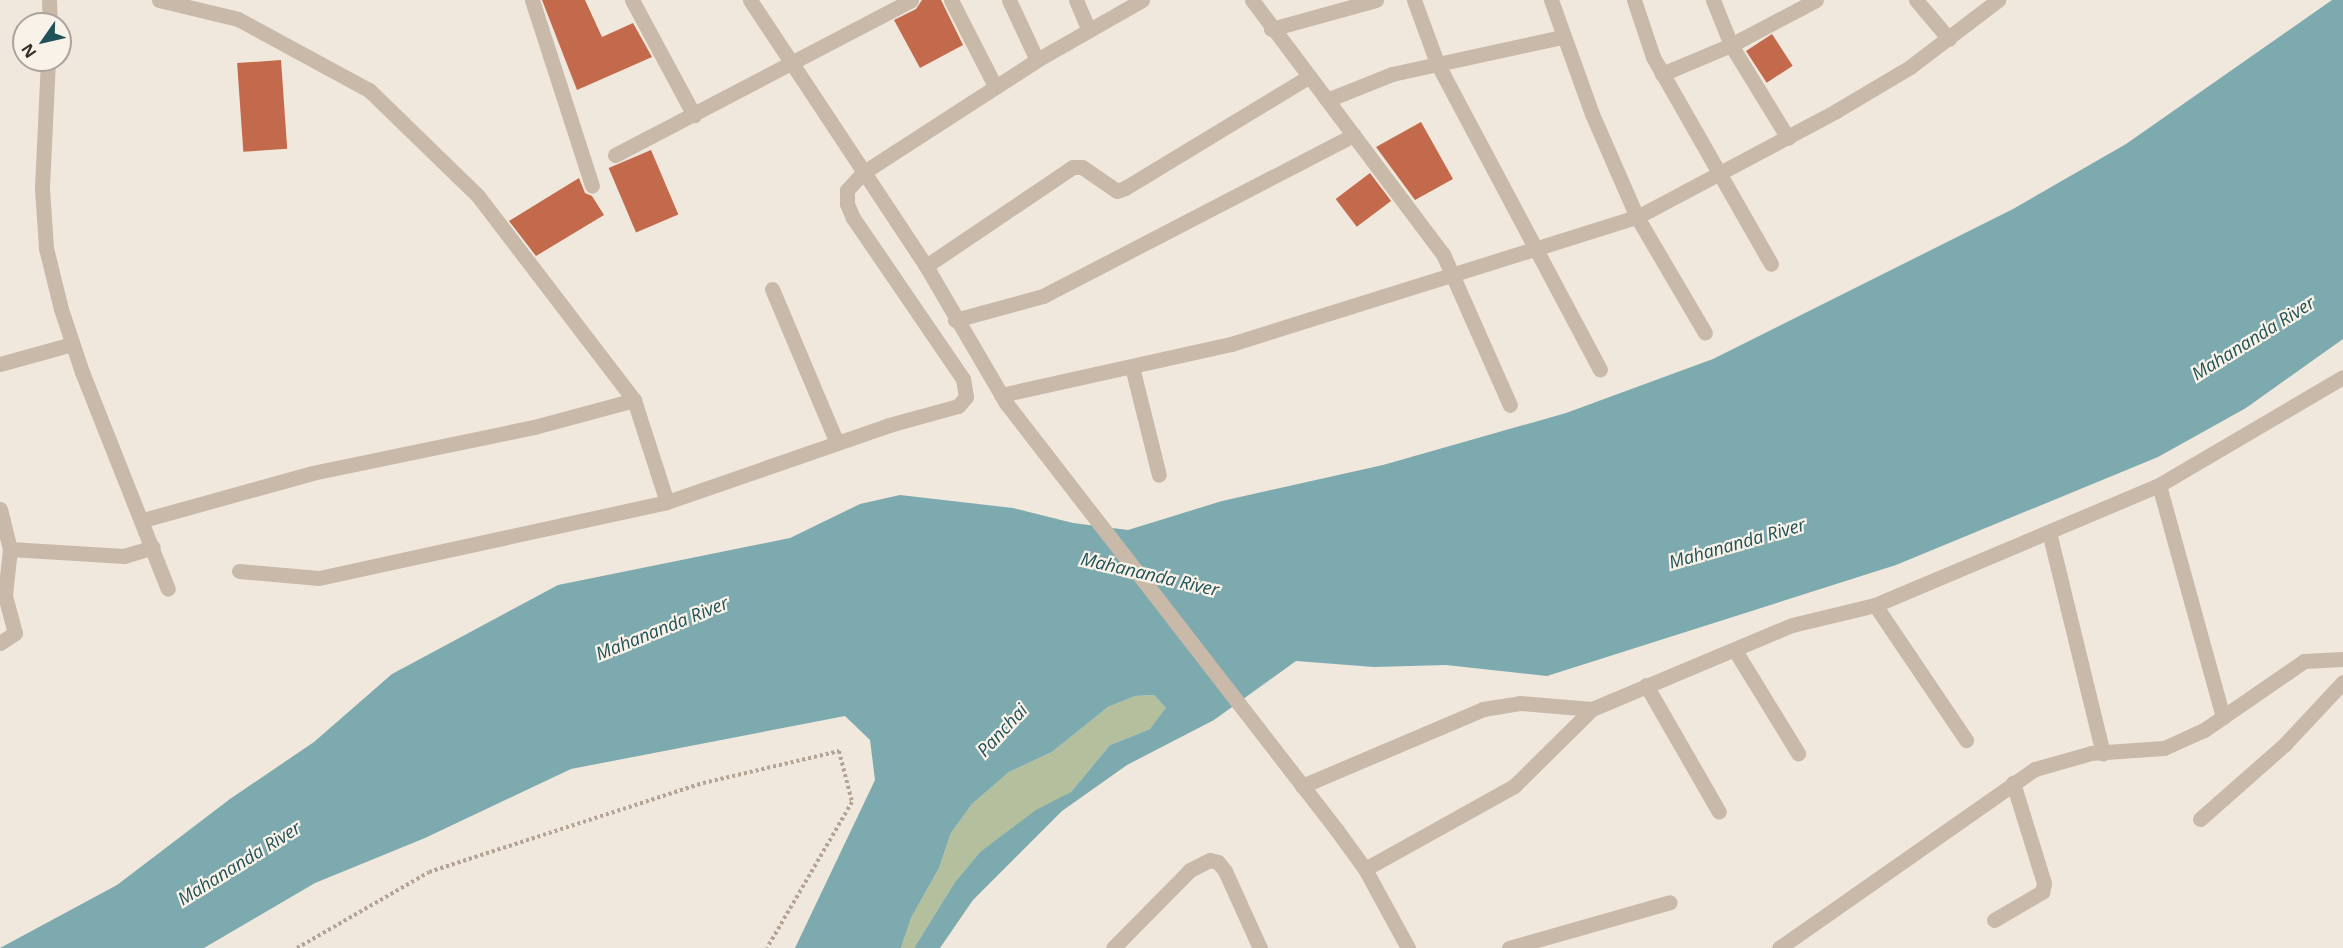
<!DOCTYPE html>
<html>
<head>
<meta charset="utf-8">
<style>
  body { margin:0 }
  #map { position:relative; width:2343px; height:948px; overflow:hidden; background:#f1e8dd; font-family:"Open Sans",sans-serif }
  div>[style] { position:absolute }
  .green>* { inset:0; background:#b4c09d }
  .water>* { inset:0; background:#7daaae }
  .building>* { inset:0; background:#c26a4b; transform-origin:0 0 }
  .path>* { height:4px; margin-top:-2px; transform-origin:0; background:repeating-linear-gradient(90deg,#b5a393 0 3px,transparent 0 6px) }
  .street>* { height:15px; margin:-7.5px; padding:0 7.5px; transform-origin:7.5px; border-radius:7.5px; background:#c9b9a9 }
  span { translate:-50% -50%; white-space:nowrap; text-align:center; line-height:1.15; -webkit-text-stroke:4.5px #f9f2e9; paint-order:stroke }
  .water-label { font-size:18px; color:#205257; font-style:italic }
  .north { position:absolute; left:12px; top:12px; width:60px; height:60px; box-sizing:border-box; background:#f9f2e9; border:2px solid #aba39c; border-radius:50%; rotate:236deg; font-size:16px; font-weight:700; line-height:24px; text-align:center; color:#372d29 }
  .north::after { content:''; display:block; margin:auto; width:21px; height:27px; background:#205257; clip-path:polygon(50% 0,100% 100%,50% 72%,0 100%) }
</style>
</head>
<body>
<div id="map">
  <div class="green">
    <i style="clip-path:polygon(1154px 695px,1166px 708px,1163px 717px,1150px 729px,1110px 745px,1071px 792px,980px 852px,955px 882px,914px 948px,901px 948px,911px 918px,939px 868px,951px 833px,972px 804px,1009px 772px,1052px 752px,1108px 707px,1135px 696px)"></i>
  </div>
  <div class="water">
    <i style="clip-path:polygon(2332px 0,2343px 0,2343px 339px,2246px 408px,2158px 457px,1896px 565px,1547px 676px,1446px 665px,1374px 667px,1296px 661px,1214px 720px,1127px 765px,1062px 811px,973px 900px,940px 948px,914px 948px,955px 882px,980px 852px,1036px 810px,1071px 792px,1110px 745px,1150px 729px,1166px 708px,1154px 695px,1135px 696px,1108px 707px,1052px 752px,1009px 772px,972px 804px,951px 833px,939px 868px,911px 918px,901px 948px,795px 948px,875px 780px,870px 740px,845px 716px,571px 769px,425px 838px,315px 883px,204px 948px,0 948px,117px 885px,230px 799px,314px 742px,392px 674px,558px 585px,790px 538px,860px 504px,900px 495px,1013px 508px,1073px 523px,1128px 530px,1222px 501px,1383px 465px,1566px 413px,1713px 359px,2013px 209px,2126px 144px)"></i>
  </div>
  <div class="building">
    <i style="clip-path:polygon(542px 0,585px 0,602px 37px,633px 23px,652px 57px,577px 90px)"></i>
    <i style="clip-path:polygon(922px 0,941px 0,963px 45px,920px 68px,894px 20px,916px 9px)"></i>
    <i style="left:1772px;top:34px;width:38px;height:31px;rotate:57deg"></i>
    <i style="left:281px;top:60px;width:89px;height:44px;rotate:86deg"></i>
    <i style="clip-path:polygon(1421px 122px,1453px 179px,1415px 200px,1376px 147px)"></i>
    <i style="left:651px;top:150px;width:70px;height:46px;rotate:67deg"></i>
    <i style="left:1370px;top:173px;width:35px;height:43px;rotate:53deg"></i>
    <i style="clip-path:polygon(579px 178px,585px 193px,592px 196px,604px 215px,536px 256px,509px 221px)"></i>
  </div>
  <div class="path">
    <i style="left:297px;top:948px;width:152px;rotate:-29.9deg"></i>
    <i style="left:429px;top:872px;width:288px;rotate:-18deg"></i>
    <i style="left:703px;top:783px;width:140px;rotate:-13.2deg"></i>
    <i style="left:839px;top:751px;width:53px;rotate:75.7deg"></i>
    <i style="left:852px;top:802px;width:169px;rotate:120.2deg"></i>
  </div>
  <div class="street">
    <i style="left:49px;top:0;width:24px;rotate:88deg"></i>
    <i style="left:159px;top:0;width:81px;rotate:13.5deg"></i>
    <i style="left:238px;top:19px;width:149px;rotate:28.5deg"></i>
    <i style="left:369px;top:90px;width:152px;rotate:44.2deg"></i>
    <i style="left:478px;top:196px;width:257px;rotate:52.6deg"></i>
    <i style="left:634px;top:400px;width:107px;rotate:72.1deg"></i>
    <i style="left:532px;top:0;width:195px;rotate:72.1deg"></i>
    <i style="left:632px;top:0;width:131px;rotate:61.7deg"></i>
    <i style="left:750px;top:0;width:319px;rotate:56.5deg"></i>
    <i style="left:926px;top:266px;width:159px;rotate:59.7deg"></i>
    <i style="left:1006px;top:403px;width:539px;rotate:52.24deg"></i>
    <i style="left:1336px;top:829px;width:49px;rotate:54.1deg"></i>
    <i style="left:1365px;top:869px;width:90px;rotate:61.4deg"></i>
    <i style="left:951px;top:0;width:97px;rotate:62.9deg"></i>
    <i style="left:1009px;top:0;width:66px;rotate:65deg"></i>
    <i style="left:1076px;top:0;width:30px;rotate:67deg"></i>
    <i style="left:1252px;top:0;width:318px;rotate:53.1deg"></i>
    <i style="left:1443px;top:254px;width:165px;rotate:66.1deg"></i>
    <i style="left:1414px;top:0;width:67px;rotate:69.9deg"></i>
    <i style="left:1437px;top:63px;width:347px;rotate:62deg"></i>
    <i style="left:1551px;top:0;width:121px;rotate:70.2deg"></i>
    <i style="left:1592px;top:114px;width:112px;rotate:66.4deg"></i>
    <i style="left:1637px;top:217px;width:134px;rotate:59.6deg"></i>
    <i style="left:1634px;top:0;width:60px;rotate:71.6deg"></i>
    <i style="left:1653px;top:57px;width:238px;rotate:60.3deg"></i>
    <i style="left:1713px;top:0;width:48px;rotate:68.2deg"></i>
    <i style="left:1731px;top:45px;width:109px;rotate:58.5deg"></i>
    <i style="left:1916px;top:0;width:51px;rotate:49.8deg"></i>
    <i style="left:1271px;top:29px;width:109px;rotate:-15.4deg"></i>
    <i style="left:48px;top:60px;width:129px;rotate:92.7deg"></i>
    <i style="left:42px;top:189px;width:59px;rotate:86.1deg"></i>
    <i style="left:46px;top:248px;width:63px;rotate:76.2deg"></i>
    <i style="left:61px;top:309px;width:66px;rotate:71.6deg"></i>
    <i style="left:82px;top:372px;width:233px;rotate:68.4deg"></i>
    <i style="left:1662px;top:74px;width:75px;rotate:-22.8deg"></i>
    <i style="left:1731px;top:45px;width:96px;rotate:-27.9deg"></i>
    <i style="left:1327px;top:100px;width:70px;rotate:-21.8deg"></i>
    <i style="left:1392px;top:74px;width:173px;rotate:-12.3deg"></i>
    <i style="left:615px;top:155px;width:334px;rotate:-27.6deg"></i>
    <i style="left:926px;top:266px;width:177px;rotate:-34deg"></i>
    <i style="left:1073px;top:167px;width:9px"></i>
    <i style="left:1082px;top:167px;width:42px;rotate:34.4deg"></i>
    <i style="left:1117px;top:191px;width:9px;rotate:-21deg"></i>
    <i style="left:1125px;top:188px;width:214px;rotate:-31.2deg"></i>
    <i style="left:772px;top:289px;width:167px;rotate:67.1deg"></i>
    <i style="left:955px;top:320px;width:91px;rotate:-15.3deg"></i>
    <i style="left:1043px;top:296px;width:350px;rotate:-27.4deg"></i>
    <i style="left:0;top:364px;width:75px;rotate:-15.5deg"></i>
    <i style="left:1132px;top:367px;width:111px;rotate:76deg"></i>
    <i style="left:1001px;top:395px;width:236px;rotate:-12.5deg"></i>
    <i style="left:1231px;top:344px;width:425px;rotate:-17.4deg"></i>
    <i style="left:1637px;top:217px;width:225px;rotate:-28deg"></i>
    <i style="left:1836px;top:111px;width:86px;rotate:-30.7deg"></i>
    <i style="left:1910px;top:67px;width:111px;rotate:-37.3deg"></i>
    <i style="left:2159px;top:485px;width:241px;rotate:74.6deg"></i>
    <i style="left:0;top:509px;width:41px;rotate:76deg"></i>
    <i style="left:143px;top:520px;width:175px;rotate:-15.5deg"></i>
    <i style="left:312px;top:473px;width:227px;rotate:-11.7deg"></i>
    <i style="left:534px;top:427px;width:104px;rotate:-15.1deg"></i>
    <i style="left:2049px;top:532px;width:228px;rotate:76.3deg"></i>
    <i style="left:239px;top:571px;width:80px;rotate:5deg"></i>
    <i style="left:319px;top:578px;width:356px;rotate:-12.3deg"></i>
    <i style="left:667px;top:502px;width:235px;rotate:-19.1deg"></i>
    <i style="left:889px;top:425px;width:72px;rotate:-15.4deg"></i>
    <i style="left:958px;top:406px;width:12px;rotate:-48deg"></i>
    <i style="left:966px;top:397px;width:18px;rotate:-99deg"></i>
    <i style="left:963px;top:379px;width:195px;rotate:-124.3deg"></i>
    <i style="left:853px;top:218px;width:15px;rotate:-113deg"></i>
    <i style="left:847px;top:204px;width:14px;rotate:-90deg"></i>
    <i style="left:847px;top:190px;width:25px;rotate:-47deg"></i>
    <i style="left:864px;top:172px;width:206px;rotate:-32.9deg"></i>
    <i style="left:1037px;top:60px;width:121px;rotate:-29.7deg"></i>
    <i style="left:1875px;top:605px;width:163px;rotate:56deg"></i>
    <i style="left:0;top:643px;width:18px;rotate:-34deg"></i>
    <i style="left:15px;top:633px;width:39px;rotate:-105deg"></i>
    <i style="left:5px;top:595px;width:46px;rotate:-83.8deg"></i>
    <i style="left:10px;top:549px;width:114px;rotate:3.5deg"></i>
    <i style="left:124px;top:556px;width:30px;rotate:-17deg"></i>
    <i style="left:1736px;top:652px;width:119px;rotate:58.5deg"></i>
    <i style="left:1646px;top:685px;width:146px;rotate:60.1deg"></i>
    <i style="left:1302px;top:786px;width:197px;rotate:-23deg"></i>
    <i style="left:1483px;top:709px;width:37px;rotate:-9deg"></i>
    <i style="left:1520px;top:703px;width:72px;rotate:4.8deg"></i>
    <i style="left:1592px;top:709px;width:217px;rotate:-22.8deg"></i>
    <i style="left:1792px;top:625px;width:85px;rotate:-13.5deg"></i>
    <i style="left:1875px;top:605px;width:308px;rotate:-22.9deg"></i>
    <i style="left:2159px;top:485px;width:213px;rotate:-30.4deg"></i>
    <i style="left:2200px;top:819px;width:113px;rotate:-41.4deg"></i>
    <i style="left:2285px;top:744px;width:85px;rotate:-46.9deg"></i>
    <i style="left:1365px;top:869px;width:171px;rotate:-29.1deg"></i>
    <i style="left:1514px;top:786px;width:110px;rotate:-44.6deg"></i>
    <i style="left:1994px;top:920px;width:56px;rotate:-30.3deg"></i>
    <i style="left:2042px;top:892px;width:9px;rotate:-77deg"></i>
    <i style="left:2044px;top:883px;width:105px;rotate:-107.2deg"></i>
    <i style="left:1113px;top:948px;width:110px;rotate:-45.4deg"></i>
    <i style="left:1190px;top:870px;width:22px;rotate:-27deg"></i>
    <i style="left:1210px;top:860px;width:8px;rotate:14deg"></i>
    <i style="left:1218px;top:862px;width:11px;rotate:52deg"></i>
    <i style="left:1225px;top:871px;width:85px;rotate:65.6deg"></i>
    <i style="left:1509px;top:948px;width:167px;rotate:-15.9deg"></i>
    <i style="left:1779px;top:948px;width:312px;rotate:-35deg"></i>
    <i style="left:2035px;top:769px;width:58px;rotate:-15.9deg"></i>
    <i style="left:2091px;top:753px;width:73px;rotate:-3.9deg"></i>
    <i style="left:2164px;top:748px;width:44px;rotate:-24.2deg"></i>
    <i style="left:2204px;top:730px;width:121px;rotate:-34.6deg"></i>
    <i style="left:2304px;top:661px;width:39px;rotate:-3deg"></i>
  </div>
  <div class="water-label">
    <span style="left:2253px;top:338px;rotate:-32deg">Mahananda River</span>
    <span style="left:1737px;top:543px;rotate:-16deg">Mahananda River</span>
    <span style="left:1150px;top:574px;rotate:13deg">Mahananda River</span>
    <span style="left:662px;top:628px;rotate:-22deg">Mahananda River</span>
    <span style="left:1002px;top:730px;rotate:-47deg">Panchai</span>
    <span style="left:239px;top:863px;rotate:-32deg">Mahananda River</span>
  </div>
  <div class="north">N</div>
</div>
</body>
</html>
